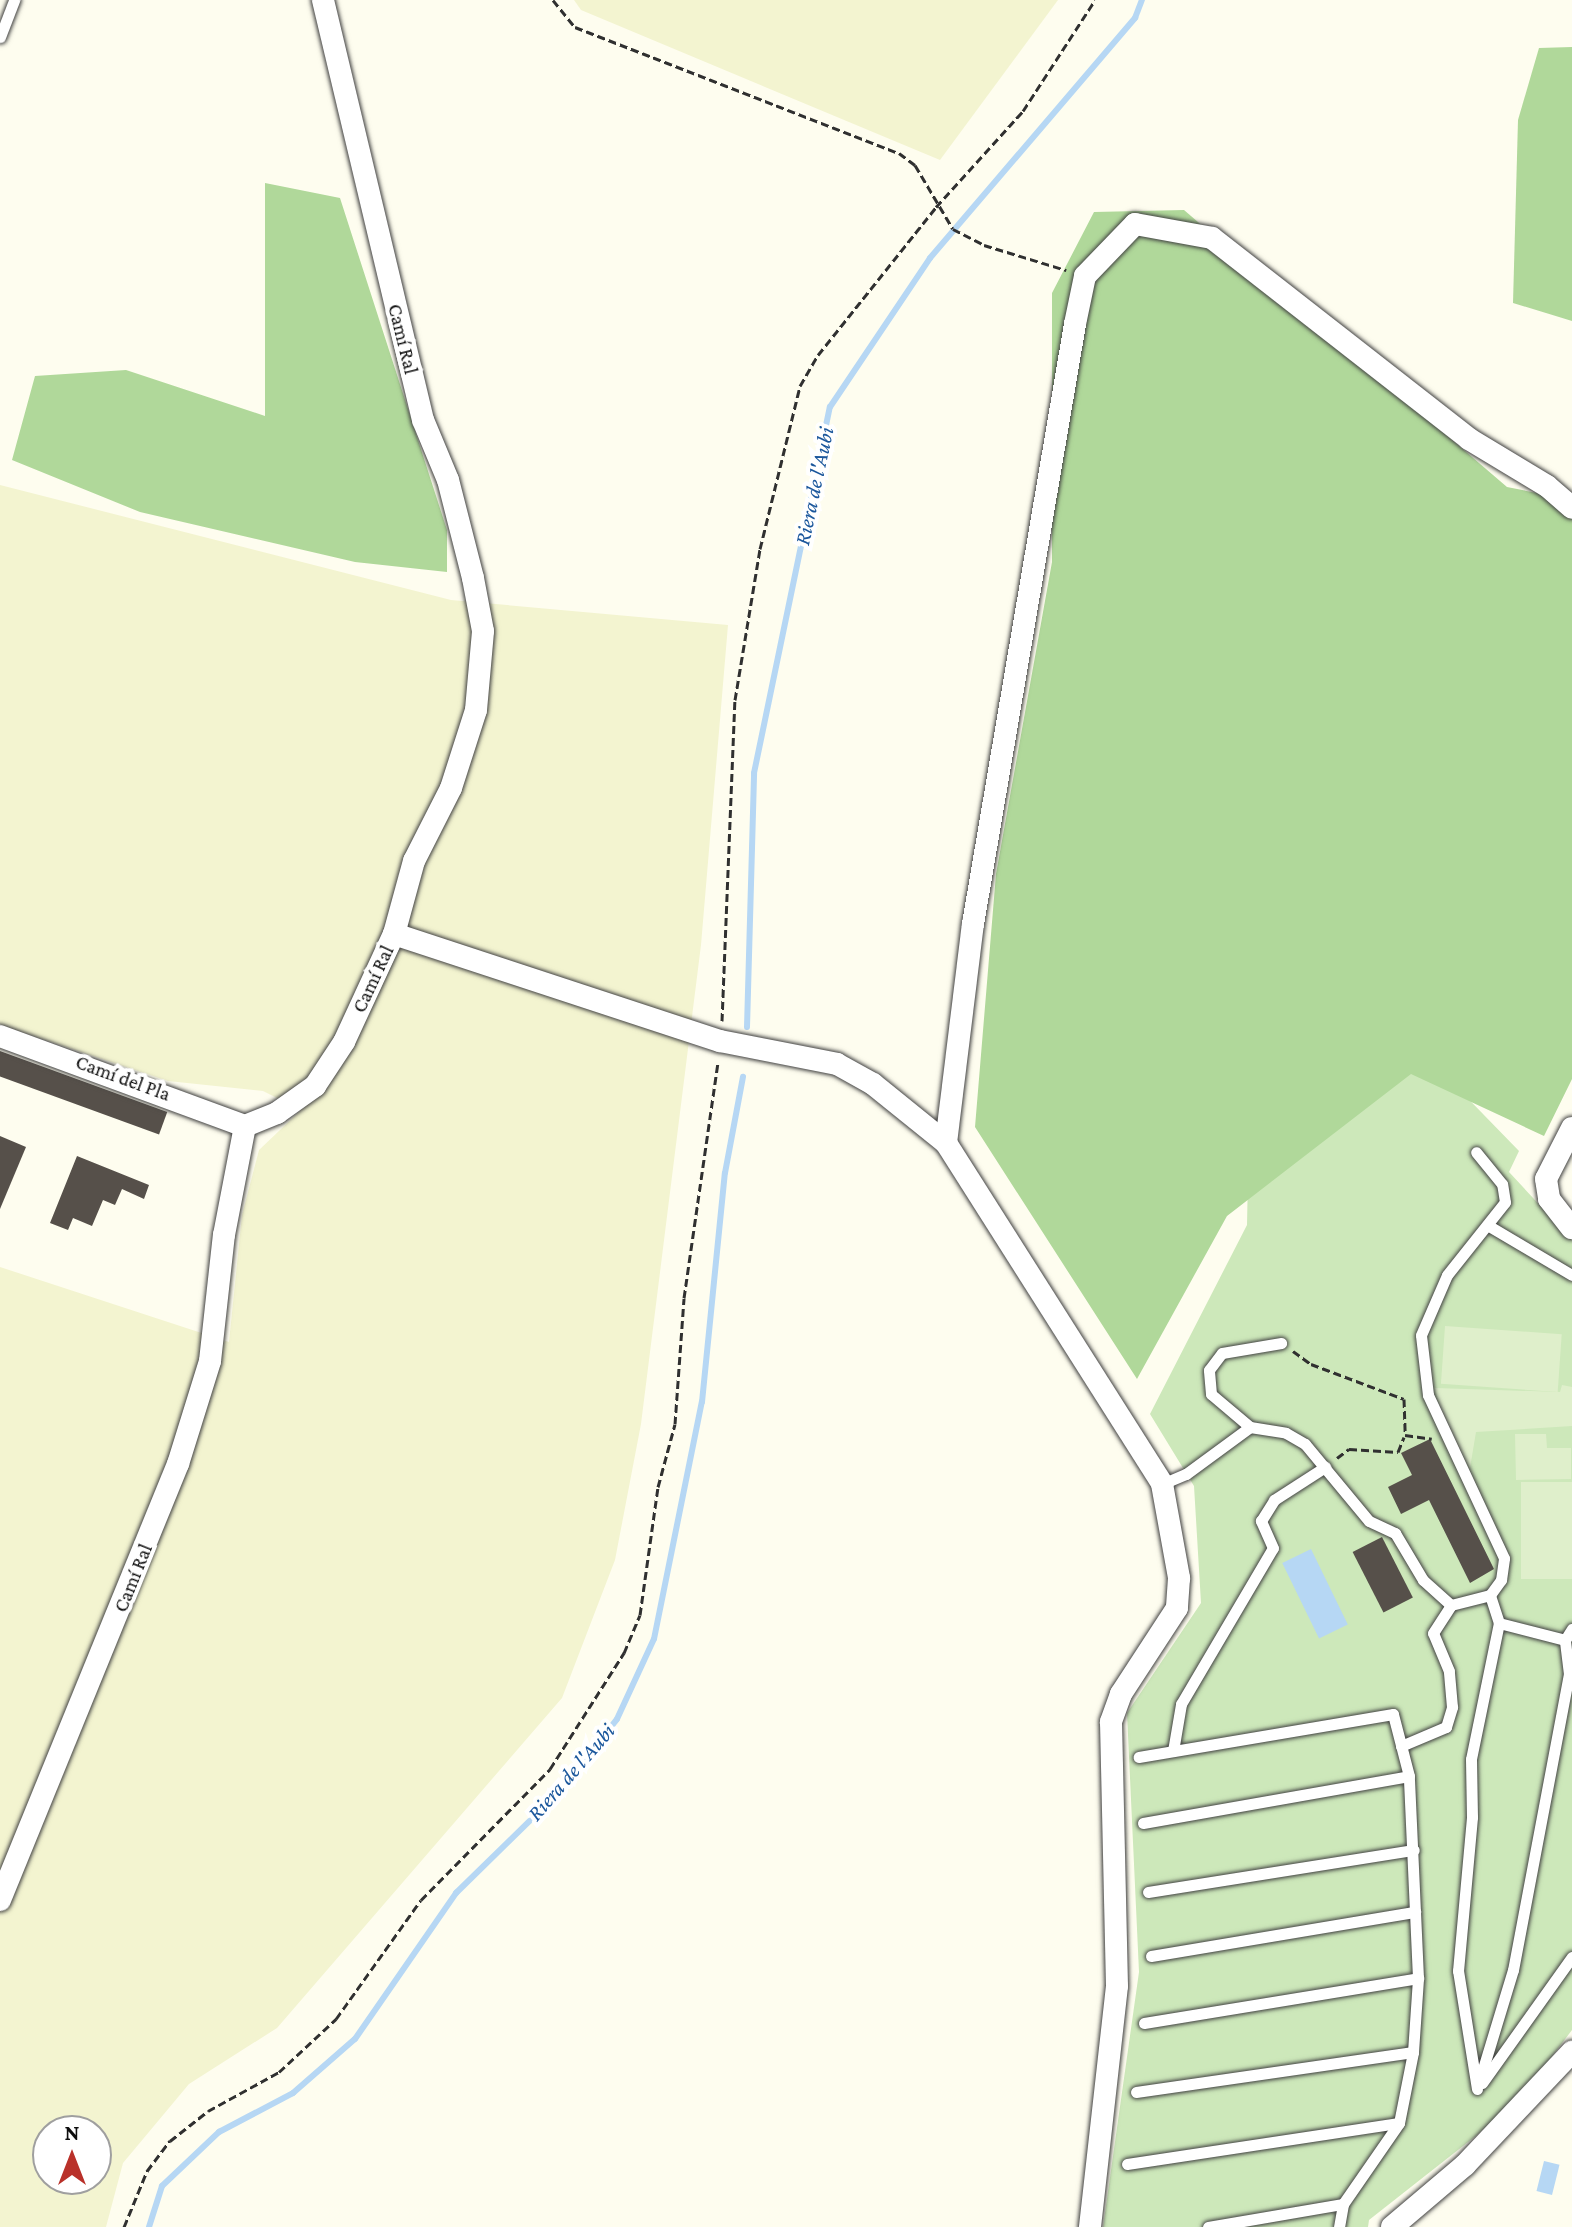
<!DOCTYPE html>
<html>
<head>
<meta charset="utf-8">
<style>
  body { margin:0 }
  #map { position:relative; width:1572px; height:2227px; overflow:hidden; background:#fefdef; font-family:"Crimson Pro",serif }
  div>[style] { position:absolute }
  .farmland>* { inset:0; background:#f3f4d0 }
  .green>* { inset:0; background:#cde8ba }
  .forest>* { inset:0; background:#b0d89a }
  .pitch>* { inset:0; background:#dfefcb; transform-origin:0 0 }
  .water>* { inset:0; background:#b6d7f4; transform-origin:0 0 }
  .stream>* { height:6px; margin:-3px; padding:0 3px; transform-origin:3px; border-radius:3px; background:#b6d7f4 }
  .building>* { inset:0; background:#56504a; transform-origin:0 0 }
  .path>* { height:3px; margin-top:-1.5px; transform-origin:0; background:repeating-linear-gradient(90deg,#303030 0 8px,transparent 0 12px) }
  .roads { filter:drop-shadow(0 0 2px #414141) drop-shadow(0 0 2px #414141) }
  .service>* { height:11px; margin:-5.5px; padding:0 5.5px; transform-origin:5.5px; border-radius:5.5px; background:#fff }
  .minor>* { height:22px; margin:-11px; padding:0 11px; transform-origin:11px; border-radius:11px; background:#fff }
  span { translate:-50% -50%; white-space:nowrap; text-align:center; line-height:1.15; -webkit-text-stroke:8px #fff; paint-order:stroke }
  .street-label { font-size:20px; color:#0e0e0e }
  .water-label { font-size:22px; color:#1b579c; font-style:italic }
  .north { position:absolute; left:32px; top:2115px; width:80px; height:80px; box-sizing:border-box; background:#fff; border:2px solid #9f9f9f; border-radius:50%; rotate:0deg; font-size:22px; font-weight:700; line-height:32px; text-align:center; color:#0e0e0e }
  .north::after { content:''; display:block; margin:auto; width:28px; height:36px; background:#b9312a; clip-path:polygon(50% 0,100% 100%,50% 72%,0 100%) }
</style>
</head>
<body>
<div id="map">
  <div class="farmland">
    <i style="clip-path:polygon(574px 0,1058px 0,940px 160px,581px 10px)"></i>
    <i style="clip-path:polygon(evenodd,0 485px,451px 600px,728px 625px,701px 945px,641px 1424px,615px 1560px,562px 1698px,277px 2028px,189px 2084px,123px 2163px,106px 2227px,0 2227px,0 1267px,229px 1342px,242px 1215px,259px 1150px,301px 1110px,263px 1091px,168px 1081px,0 1025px,0 485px,48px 2131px,96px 2131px,96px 2179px,48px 2179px,48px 2131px)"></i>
  </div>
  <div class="green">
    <i style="clip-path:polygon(1412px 1041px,1519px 1151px,1509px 1172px,1572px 1240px,1572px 2030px,1531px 2084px,1477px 2135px,1369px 2220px,1368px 2227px,1103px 2227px,1139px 1972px,1127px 1713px,1201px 1603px,1194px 1486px,1150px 1414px,1247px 1225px,1250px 1074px)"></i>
  </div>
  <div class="forest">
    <i style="clip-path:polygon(1572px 47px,1572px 321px,1513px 303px,1518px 120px,1539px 48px)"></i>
    <i style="clip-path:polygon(265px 183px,340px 198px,447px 530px,447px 572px,355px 562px,140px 512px,12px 460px,35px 376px,126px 370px,265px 416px)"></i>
    <i style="clip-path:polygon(1184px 210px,1507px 487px,1572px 500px,1572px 1079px,1544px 1136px,1411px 1074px,1227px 1216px,1137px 1379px,975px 1127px,996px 874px,1052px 562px,1052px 293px,1094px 212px)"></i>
  </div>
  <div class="pitch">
    <i style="left:1445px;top:1326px;width:117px;height:58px;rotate:4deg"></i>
    <i style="clip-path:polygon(1562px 1385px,1572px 1387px,1572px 1426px,1476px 1432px,1470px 1468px,1445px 1427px,1435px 1388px,1560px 1392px)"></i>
    <i style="clip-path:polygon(1515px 1434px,1546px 1434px,1547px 1448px,1571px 1448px,1571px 1479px,1516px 1480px)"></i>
    <i style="left:1521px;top:1482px;width:51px;height:97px"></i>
  </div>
  <div class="water">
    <i style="left:1311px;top:1549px;width:84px;height:32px;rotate:64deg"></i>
    <i style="left:1544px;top:2161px;width:16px;height:31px;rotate:14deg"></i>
  </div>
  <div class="stream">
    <i style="left:747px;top:1027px;width:254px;rotate:-88.4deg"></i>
    <i style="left:754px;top:773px;width:374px;rotate:-78.3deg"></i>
    <i style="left:830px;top:407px;width:179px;rotate:-56.1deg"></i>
    <i style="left:930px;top:258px;width:316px;rotate:-49.5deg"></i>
    <i style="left:1135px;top:18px;width:19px;rotate:-69deg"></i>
    <i style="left:149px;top:2227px;width:43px;rotate:-72.4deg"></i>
    <i style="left:162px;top:2186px;width:79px;rotate:-43.5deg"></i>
    <i style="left:219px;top:2132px;width:84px;rotate:-27.8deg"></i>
    <i style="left:293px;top:2093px;width:82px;rotate:-41.1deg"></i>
    <i style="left:355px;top:2039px;width:178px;rotate:-55.3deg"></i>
    <i style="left:456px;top:1893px;width:147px;rotate:-44.4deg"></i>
    <i style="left:561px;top:1790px;width:90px;rotate:-51.7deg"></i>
    <i style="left:617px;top:1719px;width:88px;rotate:-65.2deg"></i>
    <i style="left:654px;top:1639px;width:242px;rotate:-78.6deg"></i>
    <i style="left:702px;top:1402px;width:230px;rotate:-84.3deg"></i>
    <i style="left:725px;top:1173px;width:98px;rotate:-79.4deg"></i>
  </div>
  <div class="building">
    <i style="left:0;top:1051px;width:178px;height:24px;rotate:20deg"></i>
    <i style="clip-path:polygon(0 1136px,26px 1147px,0 1209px)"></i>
    <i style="clip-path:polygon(77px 1156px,149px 1185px,144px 1199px,122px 1189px,115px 1205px,103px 1200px,92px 1226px,73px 1218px,68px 1230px,50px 1223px)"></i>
    <i style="clip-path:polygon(1430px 1439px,1494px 1569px,1470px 1583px,1429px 1500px,1401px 1514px,1388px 1487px,1412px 1475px,1401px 1453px)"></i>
    <i style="left:1382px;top:1537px;width:68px;height:33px;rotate:63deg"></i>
  </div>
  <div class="path">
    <i style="left:553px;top:0;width:35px;rotate:51deg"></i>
    <i style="left:575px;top:27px;width:348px;rotate:21.3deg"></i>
    <i style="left:899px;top:153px;width:20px;rotate:37deg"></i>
    <i style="left:915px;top:165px;width:74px;rotate:59.3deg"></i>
    <i style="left:953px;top:229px;width:35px;rotate:27deg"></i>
    <i style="left:984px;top:245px;width:86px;rotate:17deg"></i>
    <i style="left:722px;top:1021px;width:321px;rotate:-87.7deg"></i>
    <i style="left:735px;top:700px;width:153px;rotate:-80.6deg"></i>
    <i style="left:760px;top:549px;width:168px;rotate:-76.2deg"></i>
    <i style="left:800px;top:386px;width:36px;rotate:-60deg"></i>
    <i style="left:818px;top:355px;width:189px;rotate:-51.4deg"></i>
    <i style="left:936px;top:207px;width:130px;rotate:-47.8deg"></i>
    <i style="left:1023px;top:111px;width:132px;rotate:-57deg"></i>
    <i style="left:1293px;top:1351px;width:22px;rotate:36deg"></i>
    <i style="left:1311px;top:1364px;width:99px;rotate:20.6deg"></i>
    <i style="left:1404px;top:1399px;width:36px;rotate:88deg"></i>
    <i style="left:1405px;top:1435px;width:27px;rotate:8deg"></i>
    <i style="left:1337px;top:1458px;width:15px;rotate:-37deg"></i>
    <i style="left:1349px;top:1449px;width:49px;rotate:3.5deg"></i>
    <i style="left:1398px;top:1452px;width:16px;rotate:-68deg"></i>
    <i style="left:124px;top:2227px;width:61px;rotate:-67.7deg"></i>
    <i style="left:147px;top:2171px;width:38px;rotate:-53deg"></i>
    <i style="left:170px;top:2141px;width:48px;rotate:-38.3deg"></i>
    <i style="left:208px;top:2111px;width:81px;rotate:-28.8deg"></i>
    <i style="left:279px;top:2072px;width:78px;rotate:-42.9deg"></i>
    <i style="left:336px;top:2019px;width:146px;rotate:-54.5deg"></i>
    <i style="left:421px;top:1900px;width:184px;rotate:-45.4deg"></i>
    <i style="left:550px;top:1769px;width:138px;rotate:-57.5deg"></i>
    <i style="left:624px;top:1653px;width:41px;rotate:-67.2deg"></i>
    <i style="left:640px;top:1615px;width:129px;rotate:-82deg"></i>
    <i style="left:658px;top:1487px;width:65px;rotate:-74.9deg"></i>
    <i style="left:675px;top:1424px;width:126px;rotate:-85.9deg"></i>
    <i style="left:684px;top:1298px;width:239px;rotate:-81.8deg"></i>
  </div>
  <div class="roads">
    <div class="service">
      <i style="left:0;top:37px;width:40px;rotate:-69deg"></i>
      <i style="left:1489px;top:1226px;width:96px;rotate:30.6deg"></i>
      <i style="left:1250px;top:1427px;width:51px;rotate:-139.8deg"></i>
      <i style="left:1211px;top:1394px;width:24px;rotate:-95deg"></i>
      <i style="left:1209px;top:1370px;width:21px;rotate:-53deg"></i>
      <i style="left:1222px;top:1353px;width:60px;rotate:-9.6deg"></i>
      <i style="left:1162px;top:1484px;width:26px;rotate:-23deg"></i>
      <i style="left:1186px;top:1474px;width:79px;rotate:-36.3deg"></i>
      <i style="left:1250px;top:1427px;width:36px;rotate:9deg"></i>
      <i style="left:1286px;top:1433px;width:22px;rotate:30deg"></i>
      <i style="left:1305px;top:1444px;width:100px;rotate:50.3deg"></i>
      <i style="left:1369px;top:1521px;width:29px;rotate:25deg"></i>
      <i style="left:1395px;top:1533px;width:55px;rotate:59.2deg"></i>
      <i style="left:1423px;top:1580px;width:38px;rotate:42deg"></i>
      <i style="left:1451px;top:1605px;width:40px;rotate:-14.4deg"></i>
      <i style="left:1490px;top:1595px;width:19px;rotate:-54deg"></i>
      <i style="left:1501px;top:1580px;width:22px;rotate:-82deg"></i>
      <i style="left:1504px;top:1558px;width:180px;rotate:-115deg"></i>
      <i style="left:1428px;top:1395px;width:60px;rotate:-96.7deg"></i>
      <i style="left:1421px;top:1335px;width:65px;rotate:-66.6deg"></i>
      <i style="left:1447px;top:1275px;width:93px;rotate:-51.5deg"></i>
      <i style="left:1505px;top:1202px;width:18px;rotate:-99deg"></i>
      <i style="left:1502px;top:1184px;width:41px;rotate:-129.1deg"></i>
      <i style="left:1499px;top:1623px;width:68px;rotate:14.4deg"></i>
      <i style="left:1565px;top:1640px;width:13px;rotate:-58deg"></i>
      <i style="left:1401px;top:1746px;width:49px;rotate:-22.9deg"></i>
      <i style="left:1446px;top:1727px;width:21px;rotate:-73deg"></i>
      <i style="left:1452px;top:1707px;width:36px;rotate:-95deg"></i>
      <i style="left:1449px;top:1671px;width:41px;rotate:-112.8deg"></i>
      <i style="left:1433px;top:1633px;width:33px;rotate:-57deg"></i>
      <i style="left:1173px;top:1751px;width:48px;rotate:-80.3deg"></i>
      <i style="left:1181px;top:1704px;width:181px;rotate:-59.5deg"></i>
      <i style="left:1273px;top:1548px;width:30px;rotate:-114deg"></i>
      <i style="left:1261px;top:1521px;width:25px;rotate:-58deg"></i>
      <i style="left:1274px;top:1500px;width:61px;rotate:-32.9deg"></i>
      <i style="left:1143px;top:1823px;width:270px;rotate:-10deg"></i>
      <i style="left:1148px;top:1892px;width:269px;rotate:-9deg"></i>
      <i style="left:1151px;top:1956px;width:268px;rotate:-9.5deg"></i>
      <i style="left:1144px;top:2023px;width:278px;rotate:-9.3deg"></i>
      <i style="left:1482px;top:2083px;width:155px;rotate:-54.5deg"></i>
      <i style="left:1478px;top:2085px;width:120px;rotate:-73.1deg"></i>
      <i style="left:1513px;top:1970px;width:301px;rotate:-79.3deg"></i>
      <i style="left:1569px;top:1674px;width:34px;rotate:-97deg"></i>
      <i style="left:1477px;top:2089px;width:120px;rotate:-99.1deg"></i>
      <i style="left:1458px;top:1971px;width:155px;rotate:-84.8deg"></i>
      <i style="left:1472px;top:1817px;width:58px;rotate:-91deg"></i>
      <i style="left:1471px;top:1759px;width:139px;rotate:-78.4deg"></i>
      <i style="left:1499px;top:1623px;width:29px;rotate:-108deg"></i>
      <i style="left:1136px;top:2092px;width:280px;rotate:-8.2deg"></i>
      <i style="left:1127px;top:2164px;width:275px;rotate:-8.6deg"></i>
      <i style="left:1399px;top:2123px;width:72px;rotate:-78.8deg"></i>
      <i style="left:1413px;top:2052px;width:74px;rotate:-86.1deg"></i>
      <i style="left:1418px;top:1978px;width:202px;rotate:-92.6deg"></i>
      <i style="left:1409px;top:1776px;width:64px;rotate:-104.5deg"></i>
      <i style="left:1393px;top:1714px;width:258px;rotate:170.4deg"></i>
      <i style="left:1208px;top:2227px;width:137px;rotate:-9.7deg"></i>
      <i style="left:1339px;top:2227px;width:23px;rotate:-80deg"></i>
      <i style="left:1343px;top:2204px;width:98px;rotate:-55.3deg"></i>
    </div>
    <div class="minor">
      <i style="left:394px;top:934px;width:343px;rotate:18.2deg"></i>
      <i style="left:720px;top:1041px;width:119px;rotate:11.1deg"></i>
      <i style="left:837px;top:1064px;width:41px;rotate:29.1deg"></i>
      <i style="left:873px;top:1084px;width:94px;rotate:38.9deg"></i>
      <i style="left:946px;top:1143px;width:404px;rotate:57.6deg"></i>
      <i style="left:1162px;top:1484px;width:96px;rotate:79.7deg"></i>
      <i style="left:1179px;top:1578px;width:30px;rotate:94deg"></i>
      <i style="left:1177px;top:1608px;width:103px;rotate:123.1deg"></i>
      <i style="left:1121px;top:1694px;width:30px;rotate:110deg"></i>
      <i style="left:1111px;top:1722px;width:264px;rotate:88.7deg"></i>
      <i style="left:1117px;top:1986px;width:243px;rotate:96.4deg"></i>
      <i style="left:0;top:1036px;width:261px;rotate:20.2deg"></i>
      <i style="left:1572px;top:1128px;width:57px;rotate:117deg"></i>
      <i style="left:1546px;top:1179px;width:20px;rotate:81deg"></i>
      <i style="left:1549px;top:1199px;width:37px;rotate:52deg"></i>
      <i style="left:946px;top:1143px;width:221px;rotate:-83deg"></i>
      <i style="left:973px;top:924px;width:609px;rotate:-80.35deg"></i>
      <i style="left:1075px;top:324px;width:49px;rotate:-78.2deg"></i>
      <i style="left:1085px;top:276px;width:72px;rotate:-46.1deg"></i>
      <i style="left:1135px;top:224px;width:78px;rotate:10.3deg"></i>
      <i style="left:1212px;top:238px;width:326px;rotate:38deg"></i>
      <i style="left:1469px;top:439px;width:91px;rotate:31.1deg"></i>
      <i style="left:1547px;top:486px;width:33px;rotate:41deg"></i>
      <i style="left:0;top:1900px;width:471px;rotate:-67.8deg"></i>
      <i style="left:178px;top:1464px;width:108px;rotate:-72.7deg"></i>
      <i style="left:210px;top:1361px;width:127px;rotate:-83.7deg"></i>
      <i style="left:224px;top:1235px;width:111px;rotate:-79.1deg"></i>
      <i style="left:245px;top:1126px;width:35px;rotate:-22deg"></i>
      <i style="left:277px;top:1113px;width:47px;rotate:-35.4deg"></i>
      <i style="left:315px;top:1086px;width:53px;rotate:-56.6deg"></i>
      <i style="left:344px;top:1042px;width:119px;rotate:-65.2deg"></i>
      <i style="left:394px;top:934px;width:76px;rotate:-74.7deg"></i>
      <i style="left:414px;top:861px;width:82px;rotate:-63.1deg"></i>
      <i style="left:451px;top:788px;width:82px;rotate:-72.2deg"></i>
      <i style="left:476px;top:710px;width:79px;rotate:-84.9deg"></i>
      <i style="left:483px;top:631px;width:54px;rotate:-100.7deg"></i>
      <i style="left:473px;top:578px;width:101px;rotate:-104.3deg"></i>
      <i style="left:448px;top:480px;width:65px;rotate:-112.6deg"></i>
      <i style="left:423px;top:420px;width:432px;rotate:-103.4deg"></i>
      <i style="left:1392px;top:2227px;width:96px;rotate:-40.3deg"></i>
      <i style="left:1465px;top:2165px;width:156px;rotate:-46.6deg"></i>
    </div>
  </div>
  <div class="street-label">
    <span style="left:403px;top:339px;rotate:76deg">Camí Ral</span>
    <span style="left:373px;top:979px;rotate:-65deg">Camí Ral</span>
    <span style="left:123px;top:1078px;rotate:20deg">Camí del Pla</span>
    <span style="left:133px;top:1578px;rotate:-68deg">Camí Ral</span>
  </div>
  <div class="water-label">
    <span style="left:814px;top:486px;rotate:-78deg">Riera de l'Aubi</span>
    <span style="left:571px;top:1772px;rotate:-49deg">Riera de l'Aubi</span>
  </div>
  <div class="north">N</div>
</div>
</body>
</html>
